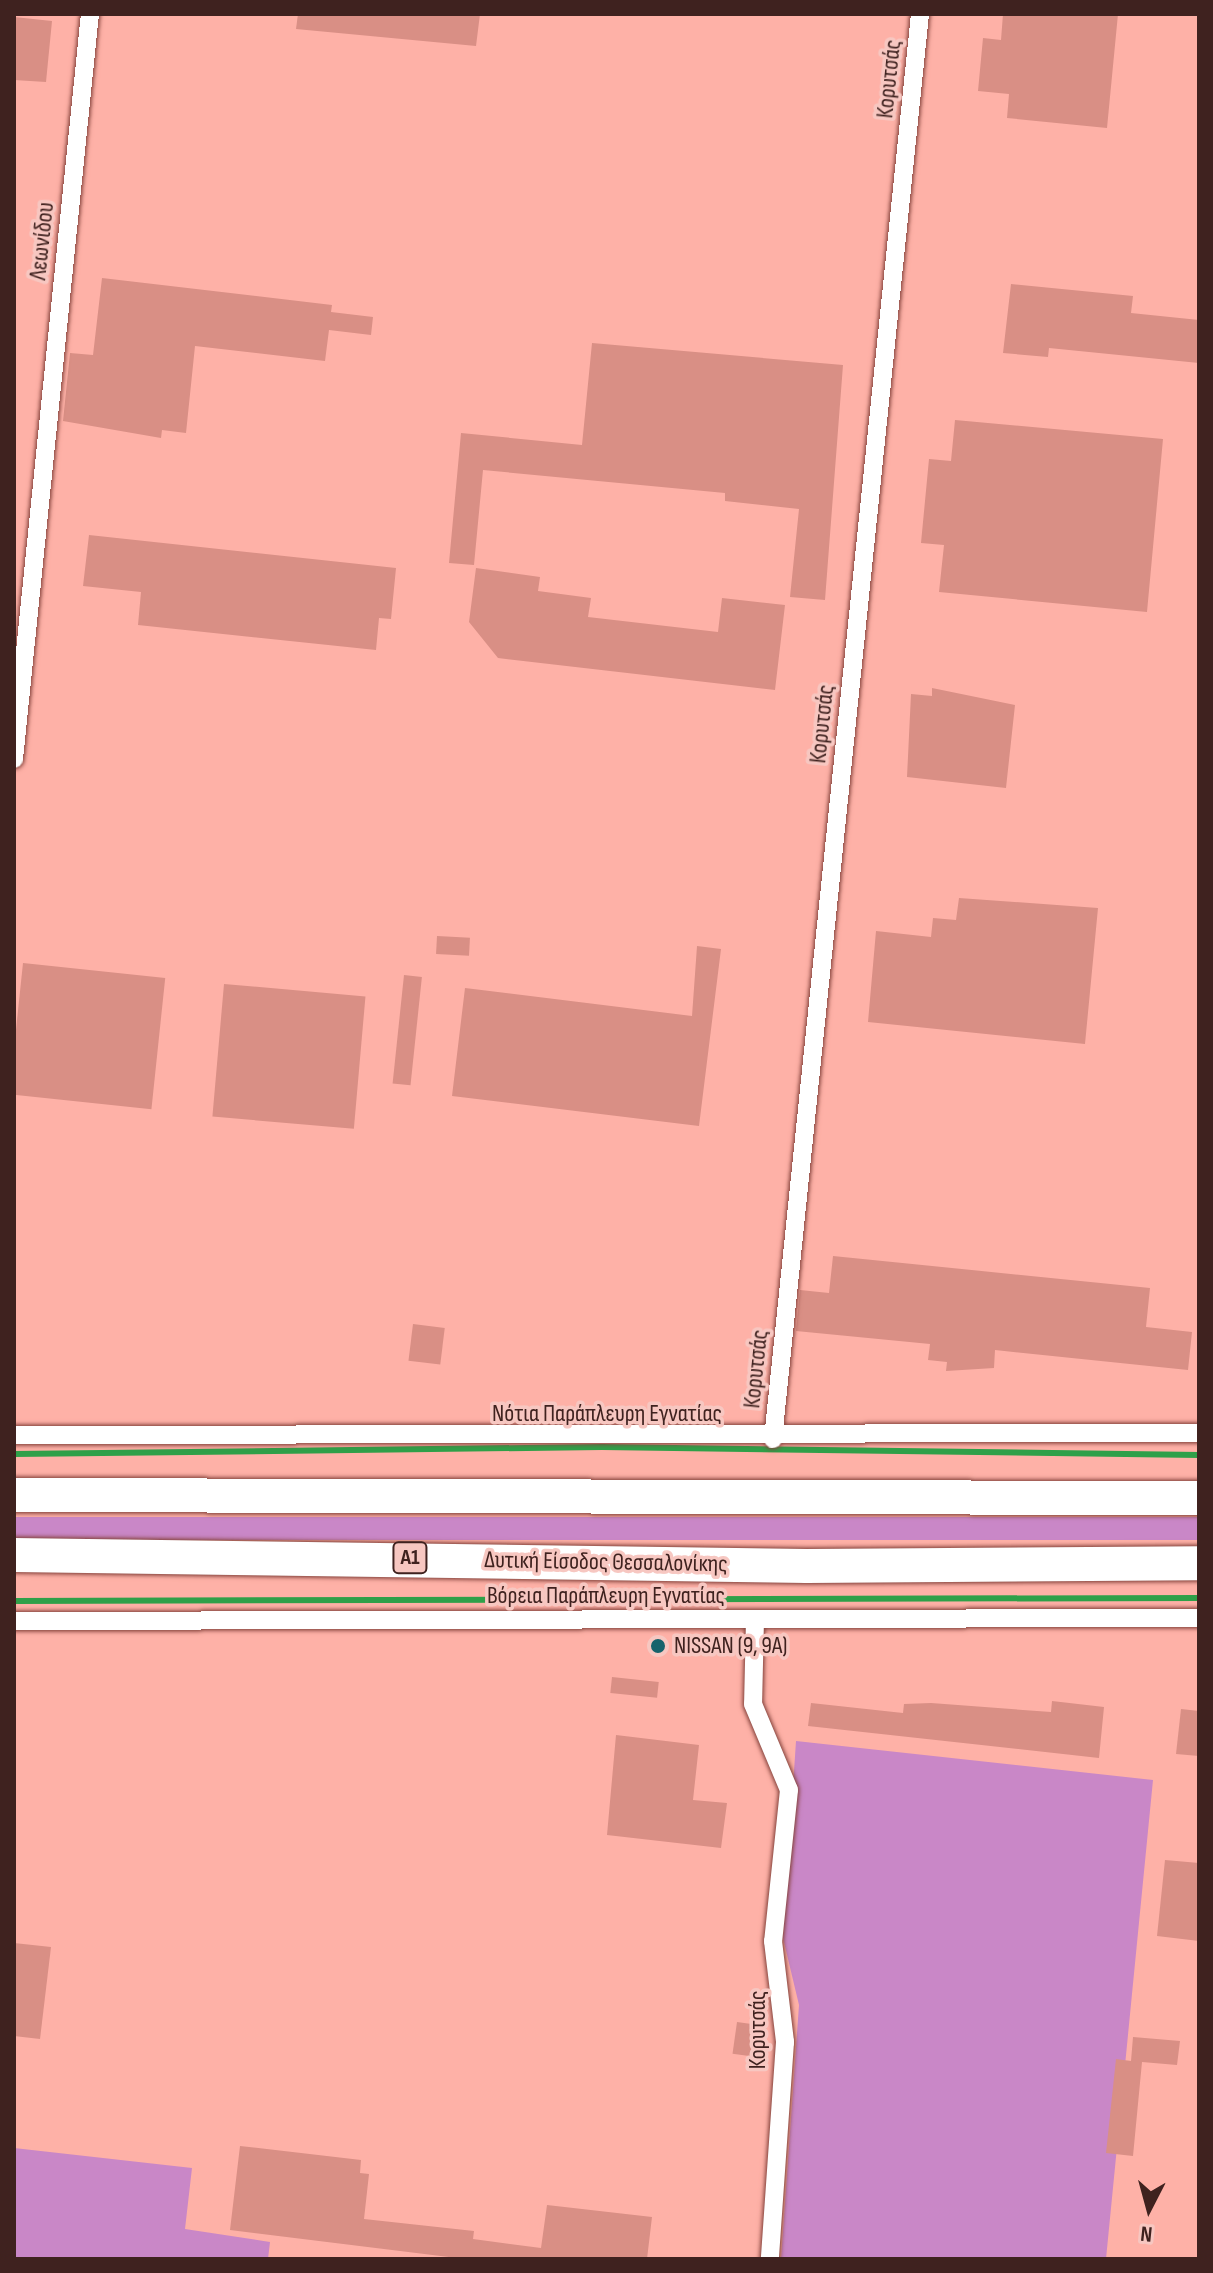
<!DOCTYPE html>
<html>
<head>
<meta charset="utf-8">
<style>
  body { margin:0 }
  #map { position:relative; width:1213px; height:2273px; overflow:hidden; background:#feb1a7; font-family:"Sofia Sans Condensed",sans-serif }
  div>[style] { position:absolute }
  .green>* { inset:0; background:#c987c7; transform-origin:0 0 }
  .stream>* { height:6px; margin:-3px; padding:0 3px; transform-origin:3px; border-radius:3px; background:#2fa049 }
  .building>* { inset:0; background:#d98f85; transform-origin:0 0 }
  .roads { filter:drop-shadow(0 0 2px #85433c) drop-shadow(0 0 2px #85433c) }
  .street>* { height:18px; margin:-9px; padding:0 9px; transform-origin:9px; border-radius:9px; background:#fff }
  .highway>* { height:34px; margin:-17px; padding:0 17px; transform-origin:17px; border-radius:17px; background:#fff }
  .dots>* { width:22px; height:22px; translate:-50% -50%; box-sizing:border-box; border:4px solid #f7c7c1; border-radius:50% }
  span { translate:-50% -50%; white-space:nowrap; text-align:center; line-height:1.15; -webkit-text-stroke:7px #f7c7c1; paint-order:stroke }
  .shield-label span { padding:2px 6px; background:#f7c7c1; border:2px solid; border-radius:6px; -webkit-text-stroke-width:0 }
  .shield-label { font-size:22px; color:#3f221f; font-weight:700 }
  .street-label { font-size:24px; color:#3f221f }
  .poi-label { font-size:24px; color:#3f221f }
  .left { translate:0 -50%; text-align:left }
  .frame { position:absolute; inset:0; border:16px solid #3f221f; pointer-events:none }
  .north { position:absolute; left:1109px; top:2169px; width:80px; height:80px; -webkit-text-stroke:6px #f7c7c1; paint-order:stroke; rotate:186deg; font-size:22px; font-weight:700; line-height:32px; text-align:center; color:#3f221f }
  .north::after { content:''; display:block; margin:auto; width:28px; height:36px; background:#3f221f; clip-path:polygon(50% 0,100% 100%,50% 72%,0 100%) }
</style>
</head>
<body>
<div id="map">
  <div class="green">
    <i style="left:1199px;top:1517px;width:23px;height:1185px;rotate:90deg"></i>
    <i style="clip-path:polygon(796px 1741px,1153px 1780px,1106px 2259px,781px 2259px,799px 2005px,783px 1938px)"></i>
    <i style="clip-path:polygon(14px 2148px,192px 2168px,185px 2229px,270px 2242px,268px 2259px,14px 2259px)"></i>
  </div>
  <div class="stream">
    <i style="left:14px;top:1454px;width:588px;rotate:-0.68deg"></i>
    <i style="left:602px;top:1447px;width:597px;rotate:0.77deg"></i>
    <i style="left:14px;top:1601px;width:1185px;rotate:-0.15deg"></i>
  </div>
  <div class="building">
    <i style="clip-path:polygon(298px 14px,480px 14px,476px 46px,296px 29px)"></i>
    <i style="clip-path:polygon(1003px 14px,1118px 14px,1107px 128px,1007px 118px,1009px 94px,978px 91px,983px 38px,1001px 40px)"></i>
    <i style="clip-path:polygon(14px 17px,52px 21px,46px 82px,14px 80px)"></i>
    <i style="clip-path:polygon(102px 278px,332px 305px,331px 312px,373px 317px,371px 335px,329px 330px,325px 361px,195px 346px,186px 433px,162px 430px,161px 438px,63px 421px,70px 353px,93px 355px)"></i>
    <i style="clip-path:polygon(1011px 284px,1133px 296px,1131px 313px,1199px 320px,1199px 363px,1049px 348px,1048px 357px,1003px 353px)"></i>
    <i style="clip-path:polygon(592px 343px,843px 365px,825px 600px,790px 597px,799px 509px,725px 501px,725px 493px,483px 470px,474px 565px,449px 563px,461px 433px,582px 445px)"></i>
    <i style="clip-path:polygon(955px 420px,1163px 439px,1147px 612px,939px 592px,944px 545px,921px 543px,929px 459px,951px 461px)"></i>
    <i style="clip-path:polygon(89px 535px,396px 568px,391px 619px,379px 618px,376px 650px,138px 625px,141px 592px,83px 586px)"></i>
    <i style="clip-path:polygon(476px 568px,540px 577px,538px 591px,591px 598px,588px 617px,718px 632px,722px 598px,785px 605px,775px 690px,498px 658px,469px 622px)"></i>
    <i style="clip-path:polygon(932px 688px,1015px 705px,1006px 788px,907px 777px,911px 694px,932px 696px)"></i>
    <i style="clip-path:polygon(959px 898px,1098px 908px,1085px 1044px,868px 1022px,876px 931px,931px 937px,933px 918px,956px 920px)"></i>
    <i style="left:437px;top:936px;width:33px;height:18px;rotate:3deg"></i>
    <i style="clip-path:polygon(697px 946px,721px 949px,699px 1126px,452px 1096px,465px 988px,692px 1016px)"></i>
    <i style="left:23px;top:963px;width:143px;height:132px;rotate:6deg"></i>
    <i style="left:404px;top:975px;width:18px;height:109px;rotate:6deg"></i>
    <i style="left:224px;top:984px;width:142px;height:133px;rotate:5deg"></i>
    <i style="clip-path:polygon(833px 1256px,1150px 1288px,1146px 1327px,1192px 1332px,1188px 1370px,995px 1350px,994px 1368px,946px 1371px,947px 1362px,928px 1360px,930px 1344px,796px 1331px,800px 1290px,829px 1293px)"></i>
    <i style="left:413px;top:1324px;width:32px;height:37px;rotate:7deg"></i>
    <i style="left:612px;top:1677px;width:47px;height:16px;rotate:6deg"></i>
    <i style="clip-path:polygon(1052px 1701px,1104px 1707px,1099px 1758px,808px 1726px,811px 1703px,903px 1713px,904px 1704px,931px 1703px,1051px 1712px)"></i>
    <i style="clip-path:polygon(1181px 1709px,1199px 1711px,1199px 1756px,1176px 1754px)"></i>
    <i style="clip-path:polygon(616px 1735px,699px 1745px,693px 1800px,727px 1803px,721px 1848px,607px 1835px)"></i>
    <i style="clip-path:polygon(1165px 1860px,1199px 1863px,1199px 1941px,1157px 1936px)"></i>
    <i style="clip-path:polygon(14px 1943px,51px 1947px,40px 2039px,14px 2036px)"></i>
    <i style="left:737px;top:2022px;width:30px;height:32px;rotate:8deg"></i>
    <i style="clip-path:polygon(1133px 2037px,1180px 2041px,1177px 2065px,1142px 2062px,1133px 2156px,1106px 2153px,1116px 2059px,1131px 2061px)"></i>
    <i style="clip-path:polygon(240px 2146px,361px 2160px,360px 2173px,369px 2174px,364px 2219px,474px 2231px,473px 2239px,541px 2248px,547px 2205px,652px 2217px,647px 2259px,465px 2259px,230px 2230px)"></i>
  </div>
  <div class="roads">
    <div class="street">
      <i style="left:14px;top:759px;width:749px;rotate:-84.18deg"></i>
      <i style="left:14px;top:1435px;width:1185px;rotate:-0.1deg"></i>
      <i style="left:773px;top:1439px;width:1433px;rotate:-84.11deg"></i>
      <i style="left:755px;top:1619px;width:85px;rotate:91.3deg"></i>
      <i style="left:753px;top:1704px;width:93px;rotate:67.3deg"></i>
      <i style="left:789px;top:1790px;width:152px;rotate:96deg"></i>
      <i style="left:773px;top:1941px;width:102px;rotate:83.2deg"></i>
      <i style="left:785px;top:2042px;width:218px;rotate:94deg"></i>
      <i style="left:14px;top:1621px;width:1185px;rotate:-0.15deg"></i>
    </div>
    <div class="highway">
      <i style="left:14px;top:1495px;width:1185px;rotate:0.15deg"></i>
      <i style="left:14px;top:1555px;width:793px;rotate:0.79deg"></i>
      <i style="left:807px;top:1566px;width:392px;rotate:-0.4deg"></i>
    </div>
  </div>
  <div class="dots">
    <i style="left:658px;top:1646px;background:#16636c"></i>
  </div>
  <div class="shield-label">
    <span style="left:410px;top:1558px">Α1</span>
  </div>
  <div class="street-label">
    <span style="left:889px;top:79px;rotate:-84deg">Κορυτσάς</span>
    <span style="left:42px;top:241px;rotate:-84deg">Λεωνίδου</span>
    <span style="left:822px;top:724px;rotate:-84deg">Κορυτσάς</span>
    <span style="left:756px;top:1369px;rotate:-84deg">Κορυτσάς</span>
    <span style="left:607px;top:1414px">Νότια Παράπλευρη Εγνατίας</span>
    <span style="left:606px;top:1562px;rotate:1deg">Δυτική Είσοδος Θεσσαλονίκης</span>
    <span style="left:606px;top:1596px">Βόρεια Παράπλευρη Εγνατίας</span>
    <span style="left:758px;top:2030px;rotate:-90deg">Κορυτσάς</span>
  </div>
  <div class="poi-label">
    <span class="left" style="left:674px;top:1646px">NISSAN (9, 9Α)</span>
  </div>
  <div class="frame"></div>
  <div class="north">N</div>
</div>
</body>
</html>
